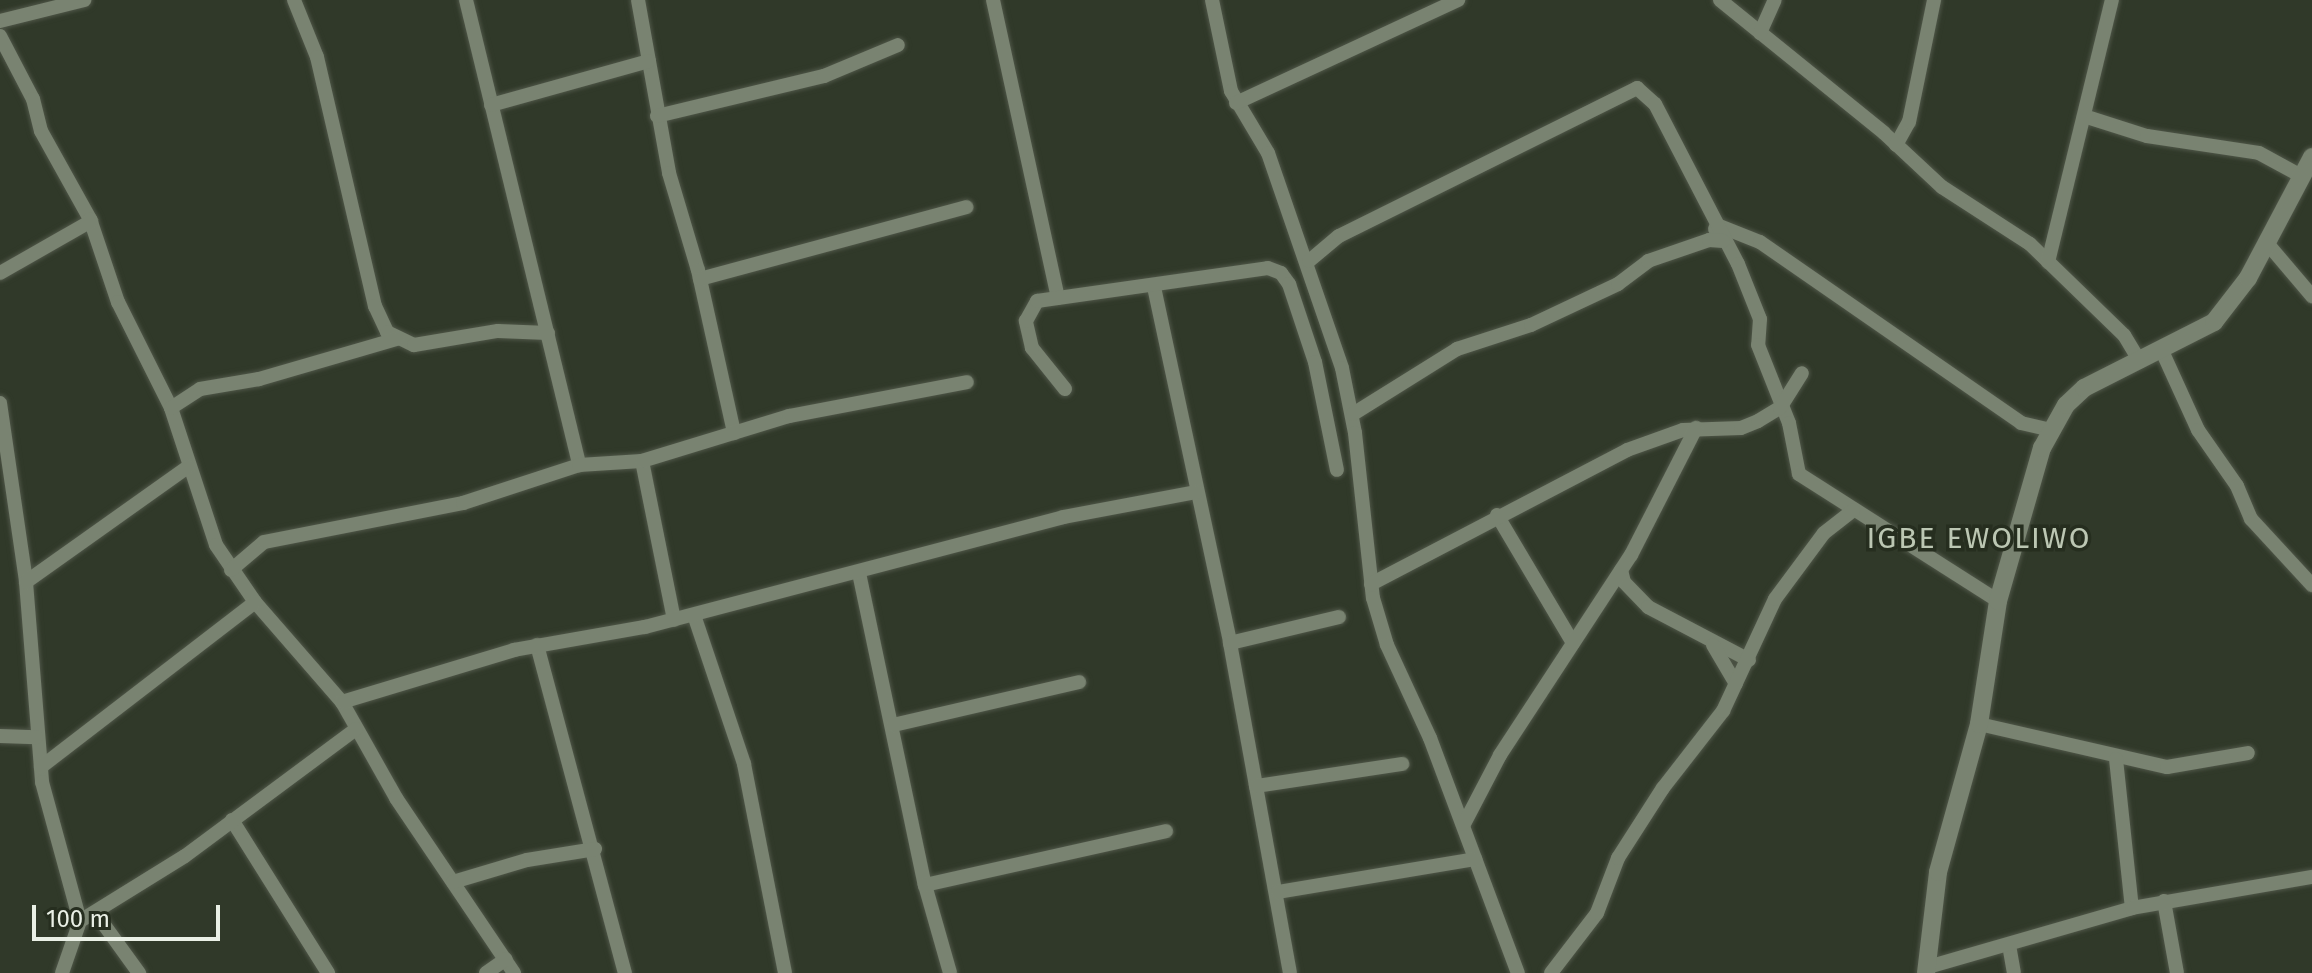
<!DOCTYPE html>
<html>
<head>
<meta charset="utf-8">
<style>
  body { margin:0 }
  #map { position:relative; width:2312px; height:973px; overflow:hidden; background:#303929; font-family:"Fira Sans",sans-serif }
  div>[style] { position:absolute }
  .roads { filter:drop-shadow(0 0 2px #4f5648) drop-shadow(0 0 2px #4f5648) }
  .minor>* { height:14px; margin:-7px; padding:0 7px; transform-origin:7px; border-radius:7px; background:#798371 }
  .tertiary>* { height:18px; margin:-9px; padding:0 9px; transform-origin:9px; border-radius:9px; background:#798371 }
  span { translate:-50% -50%; white-space:nowrap; text-align:center; line-height:1.15; -webkit-text-stroke:7px #262e1f; paint-order:stroke }
  .quarter-label { font-size:30px; color:#bcc7b3; letter-spacing:2px }
  .scale { position:absolute; left:32px; top:905px; width:188px; height:36px; box-sizing:border-box; border:4px solid #eaf0e6; border-top:0; padding-left:10px; font-size:24px; line-height:28px; white-space:nowrap; color:#eaf0e6; -webkit-text-stroke:6px #262e1f; paint-order:stroke }
</style>
</head>
<body>
<div id="map">
  <div class="roads">
    <div class="minor">
      <i style="left:294px;top:0;width:61px;rotate:68deg"></i>
      <i style="left:317px;top:57px;width:256px;rotate:76.9deg"></i>
      <i style="left:375px;top:306px;width:29px;rotate:65deg"></i>
      <i style="left:387px;top:332px;width:30px;rotate:26deg"></i>
      <i style="left:414px;top:345px;width:85px;rotate:-9.5deg"></i>
      <i style="left:498px;top:331px;width:50px;rotate:2.3deg"></i>
      <i style="left:466px;top:0;width:479px;rotate:76.3deg"></i>
      <i style="left:638px;top:0;width:176px;rotate:79.8deg"></i>
      <i style="left:669px;top:173px;width:101px;rotate:73.4deg"></i>
      <i style="left:698px;top:270px;width:167px;rotate:77.5deg"></i>
      <i style="left:993px;top:0;width:305px;rotate:77.7deg"></i>
      <i style="left:1212px;top:0;width:93px;rotate:78.2deg"></i>
      <i style="left:1231px;top:91px;width:72px;rotate:59.2deg"></i>
      <i style="left:1268px;top:153px;width:227px;rotate:71deg"></i>
      <i style="left:1342px;top:368px;width:66px;rotate:78.7deg"></i>
      <i style="left:1355px;top:433px;width:166px;rotate:83.8deg"></i>
      <i style="left:1373px;top:598px;width:49px;rotate:73.4deg"></i>
      <i style="left:1387px;top:645px;width:102px;rotate:65.2deg"></i>
      <i style="left:1430px;top:738px;width:251px;rotate:69.5deg"></i>
      <i style="left:1720px;top:0;width:211px;rotate:39deg"></i>
      <i style="left:1884px;top:133px;width:79px;rotate:43deg"></i>
      <i style="left:1942px;top:187px;width:105px;rotate:32.9deg"></i>
      <i style="left:2030px;top:244px;width:131px;rotate:44.1deg"></i>
      <i style="left:2124px;top:335px;width:31px;rotate:59deg"></i>
      <i style="left:0;top:21px;width:87px;rotate:-14deg"></i>
      <i style="left:1760px;top:33px;width:36px;rotate:-66deg"></i>
      <i style="left:0;top:36px;width:71px;rotate:62.4deg"></i>
      <i style="left:33px;top:99px;width:33px;rotate:76deg"></i>
      <i style="left:41px;top:131px;width:101px;rotate:60.9deg"></i>
      <i style="left:90px;top:219px;width:88px;rotate:71.4deg"></i>
      <i style="left:118px;top:302px;width:119px;rotate:63.4deg"></i>
      <i style="left:171px;top:408px;width:144px;rotate:71.8deg"></i>
      <i style="left:216px;top:545px;width:69px;rotate:55.6deg"></i>
      <i style="left:255px;top:602px;width:133px;rotate:49deg"></i>
      <i style="left:342px;top:702px;width:110px;rotate:60.6deg"></i>
      <i style="left:396px;top:798px;width:211px;rotate:56deg"></i>
      <i style="left:1236px;top:103px;width:245px;rotate:-24.9deg"></i>
      <i style="left:491px;top:105px;width:164px;rotate:-15.6deg"></i>
      <i style="left:657px;top:116px;width:172px;rotate:-13.5deg"></i>
      <i style="left:824px;top:76px;width:80px;rotate:-22.7deg"></i>
      <i style="left:2087px;top:117px;width:63px;rotate:17.6deg"></i>
      <i style="left:2147px;top:136px;width:113px;rotate:8.6deg"></i>
      <i style="left:2259px;top:153px;width:50px;rotate:28.6deg"></i>
      <i style="left:1896px;top:145px;width:26px;rotate:-61deg"></i>
      <i style="left:1909px;top:122px;width:125px;rotate:-78.4deg"></i>
      <i style="left:1715px;top:229px;width:4px;rotate:-63deg"></i>
      <i style="left:1717px;top:225px;width:46px;rotate:21.6deg"></i>
      <i style="left:1760px;top:242px;width:318px;rotate:34.7deg"></i>
      <i style="left:2021px;top:423px;width:31px;rotate:13deg"></i>
      <i style="left:2267px;top:243px;width:70px;rotate:49.7deg"></i>
      <i style="left:1309px;top:261px;width:39px;rotate:-40deg"></i>
      <i style="left:1339px;top:236px;width:333px;rotate:-26.4deg"></i>
      <i style="left:1637px;top:88px;width:24px;rotate:42deg"></i>
      <i style="left:1655px;top:104px;width:180px;rotate:62.6deg"></i>
      <i style="left:1738px;top:264px;width:59px;rotate:68.2deg"></i>
      <i style="left:1760px;top:319px;width:26px;rotate:94deg"></i>
      <i style="left:1758px;top:345px;width:84px;rotate:68.3deg"></i>
      <i style="left:1789px;top:423px;width:52px;rotate:78.9deg"></i>
      <i style="left:1799px;top:474px;width:236px;rotate:32.5deg"></i>
      <i style="left:2048px;top:262px;width:270px;rotate:-76.3deg"></i>
      <i style="left:0;top:273px;width:105px;rotate:-29.7deg"></i>
      <i style="left:700px;top:279px;width:276px;rotate:-15.1deg"></i>
      <i style="left:1154px;top:287px;width:364px;rotate:77.9deg"></i>
      <i style="left:1230px;top:643px;width:335px;rotate:79.7deg"></i>
      <i style="left:2162px;top:351px;width:87px;rotate:65.5deg"></i>
      <i style="left:2198px;top:430px;width:68px;rotate:55.1deg"></i>
      <i style="left:2237px;top:486px;width:36px;rotate:67deg"></i>
      <i style="left:2251px;top:519px;width:90px;rotate:47.3deg"></i>
      <i style="left:1065px;top:389px;width:53px;rotate:-128.8deg"></i>
      <i style="left:1032px;top:348px;width:28px;rotate:-103deg"></i>
      <i style="left:1026px;top:321px;width:23px;rotate:-61deg"></i>
      <i style="left:1037px;top:301px;width:233px;rotate:-8.1deg"></i>
      <i style="left:1268px;top:268px;width:14px;rotate:21deg"></i>
      <i style="left:1281px;top:273px;width:14px;rotate:54deg"></i>
      <i style="left:1289px;top:284px;width:82px;rotate:71.6deg"></i>
      <i style="left:1315px;top:362px;width:110px;rotate:78.5deg"></i>
      <i style="left:0;top:403px;width:181px;rotate:81.7deg"></i>
      <i style="left:26px;top:582px;width:201px;rotate:85.4deg"></i>
      <i style="left:42px;top:782px;width:144px;rotate:74.7deg"></i>
      <i style="left:80px;top:921px;width:55px;rotate:109.1deg"></i>
      <i style="left:171px;top:408px;width:35px;rotate:-33deg"></i>
      <i style="left:200px;top:389px;width:60px;rotate:-9.6deg"></i>
      <i style="left:259px;top:379px;width:144px;rotate:-16.2deg"></i>
      <i style="left:1353px;top:414px;width:123px;rotate:-32deg"></i>
      <i style="left:1457px;top:349px;width:78px;rotate:-18deg"></i>
      <i style="left:1531px;top:325px;width:96px;rotate:-25.2deg"></i>
      <i style="left:1618px;top:284px;width:38px;rotate:-37deg"></i>
      <i style="left:1648px;top:261px;width:65px;rotate:-19deg"></i>
      <i style="left:1709px;top:240px;width:14px;rotate:4deg"></i>
      <i style="left:642px;top:461px;width:162px;rotate:78.6deg"></i>
      <i style="left:1497px;top:515px;width:149px;rotate:59.3deg"></i>
      <i style="left:231px;top:570px;width:43px;rotate:-40.3deg"></i>
      <i style="left:264px;top:542px;width:203px;rotate:-11.1deg"></i>
      <i style="left:463px;top:503px;width:122px;rotate:-18.1deg"></i>
      <i style="left:579px;top:465px;width:63px;rotate:-3.6deg"></i>
      <i style="left:642px;top:461px;width:154px;rotate:-17deg"></i>
      <i style="left:789px;top:416px;width:181px;rotate:-10.8deg"></i>
      <i style="left:1621px;top:570px;width:12px;rotate:76deg"></i>
      <i style="left:1624px;top:582px;width:35px;rotate:46deg"></i>
      <i style="left:1648px;top:607px;width:114px;rotate:27.7deg"></i>
      <i style="left:859px;top:573px;width:319px;rotate:78.1deg"></i>
      <i style="left:925px;top:885px;width:91px;rotate:74.1deg"></i>
      <i style="left:26px;top:582px;width:199px;rotate:-35.4deg"></i>
      <i style="left:1371px;top:584px;width:289px;rotate:-27.6deg"></i>
      <i style="left:1627px;top:450px;width:59px;rotate:-19.7deg"></i>
      <i style="left:1683px;top:430px;width:58px;rotate:-2deg"></i>
      <i style="left:1741px;top:428px;width:18px;rotate:-22deg"></i>
      <i style="left:1758px;top:421px;width:26px;rotate:-31deg"></i>
      <i style="left:1780px;top:408px;width:41px;rotate:-57.8deg"></i>
      <i style="left:694px;top:615px;width:157px;rotate:71.4deg"></i>
      <i style="left:744px;top:764px;width:213px;rotate:78.9deg"></i>
      <i style="left:1230px;top:643px;width:112px;rotate:-13.4deg"></i>
      <i style="left:537px;top:645px;width:340px;rotate:75deg"></i>
      <i style="left:1713px;top:645px;width:45px;rotate:59.5deg"></i>
      <i style="left:342px;top:702px;width:180px;rotate:-16.8deg"></i>
      <i style="left:514px;top:650px;width:133px;rotate:-10deg"></i>
      <i style="left:645px;top:627px;width:432px;rotate:-14.7deg"></i>
      <i style="left:1063px;top:517px;width:136px;rotate:-10.6deg"></i>
      <i style="left:1979px;top:724px;width:193px;rotate:12.9deg"></i>
      <i style="left:2167px;top:767px;width:82px;rotate:-9.8deg"></i>
      <i style="left:893px;top:725px;width:191px;rotate:-13deg"></i>
      <i style="left:0;top:736px;width:36px;rotate:2deg"></i>
      <i style="left:2116px;top:759px;width:150px;rotate:83.9deg"></i>
      <i style="left:41px;top:767px;width:270px;rotate:-37.6deg"></i>
      <i style="left:1256px;top:786px;width:148px;rotate:-8.6deg"></i>
      <i style="left:232px;top:820px;width:181px;rotate:57.9deg"></i>
      <i style="left:1464px;top:824px;width:78px;rotate:-62.4deg"></i>
      <i style="left:1500px;top:755px;width:239px;rotate:-56.8deg"></i>
      <i style="left:1631px;top:555px;width:143px;rotate:-62.9deg"></i>
      <i style="left:453px;top:882px;width:77px;rotate:-16.6deg"></i>
      <i style="left:527px;top:860px;width:69px;rotate:-9.2deg"></i>
      <i style="left:925px;top:885px;width:247px;rotate:-12.6deg"></i>
      <i style="left:1278px;top:892px;width:200px;rotate:-9.5deg"></i>
      <i style="left:2164px;top:901px;width:73px;rotate:79.8deg"></i>
      <i style="left:97px;top:915px;width:72px;rotate:54.1deg"></i>
      <i style="left:80px;top:921px;width:123px;rotate:-31.8deg"></i>
      <i style="left:185px;top:856px;width:213px;rotate:-36.6deg"></i>
      <i style="left:2009px;top:945px;width:28px;rotate:80deg"></i>
      <i style="left:1928px;top:967px;width:212px;rotate:-16.1deg"></i>
      <i style="left:2132px;top:908px;width:183px;rotate:-9.8deg"></i>
      <i style="left:486px;top:973px;width:24px;rotate:-35deg"></i>
      <i style="left:1551px;top:973px;width:76px;rotate:-52.5deg"></i>
      <i style="left:1597px;top:913px;width:59px;rotate:-69.1deg"></i>
      <i style="left:1618px;top:858px;width:83px;rotate:-57.3deg"></i>
      <i style="left:1663px;top:788px;width:98px;rotate:-52.1deg"></i>
      <i style="left:1723px;top:711px;width:123px;rotate:-65.1deg"></i>
      <i style="left:1775px;top:599px;width:82px;rotate:-53.4deg"></i>
      <i style="left:1824px;top:533px;width:37px;rotate:-38deg"></i>
    </div>
    <div class="tertiary">
      <i style="left:1926px;top:973px;width:102px;rotate:-83.2deg"></i>
      <i style="left:1938px;top:872px;width:154px;rotate:-74.5deg"></i>
      <i style="left:1979px;top:724px;width:124px;rotate:-81.2deg"></i>
      <i style="left:1998px;top:601px;width:159px;rotate:-74deg"></i>
      <i style="left:2042px;top:448px;width:49px;rotate:-60.8deg"></i>
      <i style="left:2066px;top:405px;width:25px;rotate:-43deg"></i>
      <i style="left:2084px;top:388px;width:146px;rotate:-26.9deg"></i>
      <i style="left:2214px;top:322px;width:56px;rotate:-52.3deg"></i>
      <i style="left:2248px;top:278px;width:137px;rotate:-62.1deg"></i>
    </div>
  </div>
  <div class="quarter-label">
    <span style="left:1979px;top:538px">IGBE EWOLIWO</span>
  </div>
  <div class="scale">100 m</div>
</div>
</body>
</html>
